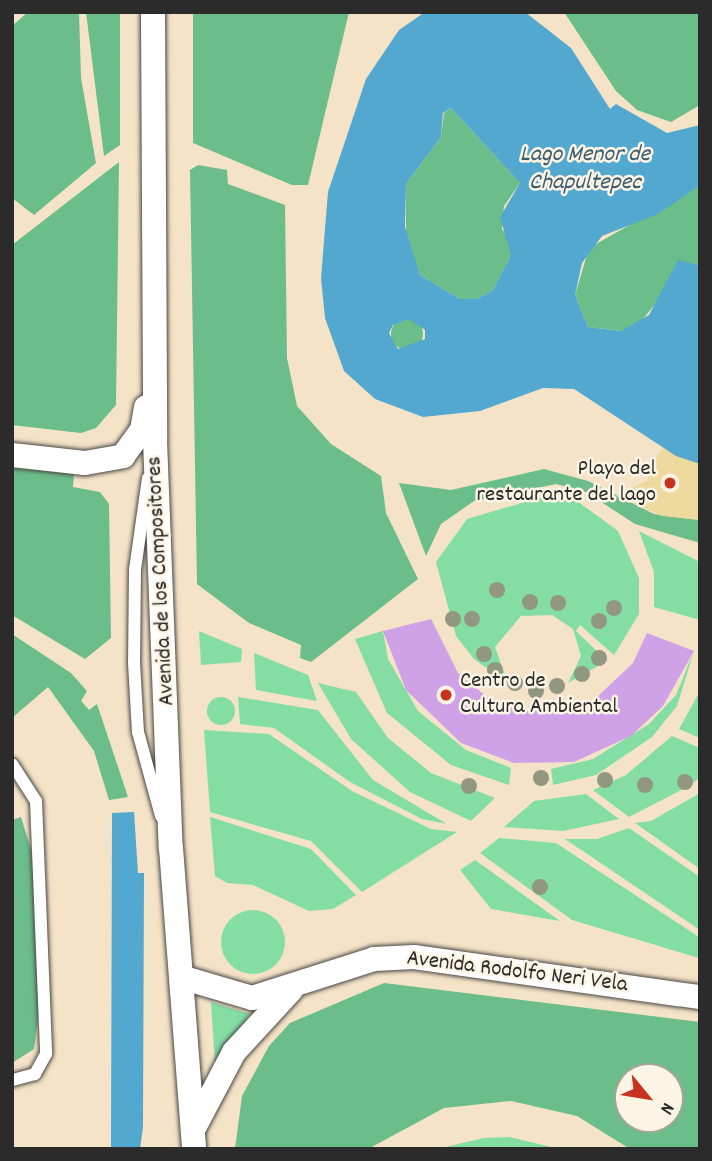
<!DOCTYPE html>
<html>
<head>
<meta charset="utf-8">
<style>
  body { margin:0 }
  #map { position:relative; width:712px; height:1161px; overflow:hidden; background:#f5e3c8; font-family:Dekko,sans-serif }
  div>[style] { position:absolute }
  .green>* { inset:0; background:#84dea4 }
  .round { border-radius:50% }
  .forest>* { inset:0; background:#6bbd8a }
  .sand>* { inset:0; background:#eeda9e }
  .water>* { inset:0; background:#53a8cf }
  .building>* { inset:0; background:#cfa2e8 }
  .roads { filter:drop-shadow(0 0 2px #494743) drop-shadow(0 0 2px #494743) }
  .service>* { height:12px; margin:-6px; padding:0 6px; transform-origin:6px; border-radius:6px; background:#fff }
  .minor>* { height:24px; margin:-12px; padding:0 12px; transform-origin:12px; border-radius:12px; background:#fff }
  .trees>* { width:16px; height:16px; margin:-8px; border-radius:50%; background:#929782 }
  .dots>* { width:19px; height:19px; translate:-50% -50%; box-sizing:border-box; border:4px solid #fcf5e5; border-radius:50% }
  span { translate:-50% -50%; white-space:nowrap; text-align:center; line-height:1.15; -webkit-text-stroke:5px #fcf5e5; paint-order:stroke }
  .poi-label { font-size:23px; color:#2b2b2b }
  .right { translate:-100% -50%; text-align:right }
  .left { translate:0 -50%; text-align:left }
  .street-label { font-size:23px; color:#2b2b2b }
  .water-label { font-size:24px; color:#3b5d6d; font-style:italic }
  .frame { position:absolute; inset:0; border:14px solid #2b2b2b; pointer-events:none }
  .north { position:absolute; left:614px; top:1063px; width:70px; height:70px; box-sizing:border-box; background:#fcf5e5; border:2px solid #a8a49b; border-radius:50%; rotate:120deg; font-size:19px; font-weight:700; line-height:28px; text-align:center; color:#2b2b2b }
  .north::after { content:''; display:block; margin:auto; width:24px; height:32px; background:#c8321e; clip-path:polygon(50% 0,100% 100%,50% 72%,0 100%) }
</style>
</head>
<body>
<div id="map">
  <div class="green">
    <i style="clip-path:polygon(545px 496px,577px 501px,618px 531px,639px 578px,639px 614px,614px 655px,580px 625px,576px 631px,607px 661px,568px 683px,581px 656px,573px 629px,552px 615px,521px 616px,495px 647px,508px 683px,474px 659px,456px 636px,436px 562px,467px 519px)"></i>
    <i style="clip-path:polygon(639px 531px,700px 562px,700px 620px,654px 607px,654px 572px)"></i>
    <i style="clip-path:polygon(199px 631px,242px 649px,241px 662px,201px 665px)"></i>
    <i style="clip-path:polygon(383px 631px,388px 659px,418px 711px,466px 750px,511px 768px,509px 785px,451px 765px,387px 713px,355px 639px)"></i>
    <i style="clip-path:polygon(694px 651px,677px 706px,652px 737px,596px 775px,553px 785px,551px 769px,593px 759px,649px 724px,676px 695px)"></i>
    <i style="clip-path:polygon(254px 653px,308px 675px,317px 701px,256px 690px)"></i>
    <i style="clip-path:polygon(318px 683px,356px 692px,388px 738px,431px 773px,495px 798px,471px 821px,410px 792px,351px 739px)"></i>
    <i style="clip-path:polygon(700px 691px,700px 738px,679px 729px)"></i>
    <i style="clip-path:polygon(238px 697px,318px 710px,373px 780px,447px 824px,422px 819px,350px 782px,274px 728px,240px 724px)"></i>
    <i class="round" style="left:207px;top:697px;width:28px;height:28px"></i>
    <i style="clip-path:polygon(204px 730px,269px 734px,352px 791px,431px 829px,457px 832px,362px 892px,311px 841px,210px 812px)"></i>
    <i style="clip-path:polygon(672px 736px,700px 748px,700px 777px,691px 785px,629px 817px,593px 790px,626px 775px)"></i>
    <i style="clip-path:polygon(700px 793px,700px 869px,635px 823px,651px 821px)"></i>
    <i style="clip-path:polygon(586px 794px,619px 819px,563px 831px,504px 827px,534px 801px)"></i>
    <i style="clip-path:polygon(210px 817px,311px 849px,356px 895px,333px 909px,309px 911px,253px 885px,227px 883px,215px 876px)"></i>
    <i style="clip-path:polygon(629px 828px,700px 877px,700px 930px,565px 839px,597px 839px)"></i>
    <i style="clip-path:polygon(499px 838px,556px 843px,699px 937px,699px 958px,572px 920px,480px 853px)"></i>
    <i style="clip-path:polygon(475px 860px,560px 921px,491px 909px,460px 870px)"></i>
    <i class="round" style="left:221px;top:910px;width:64px;height:64px"></i>
    <i style="clip-path:polygon(211px 1002px,250px 1014px,215px 1064px)"></i>
    <i style="clip-path:polygon(509px 1137px,560px 1149px,437px 1149px,484px 1138px)"></i>
  </div>
  <div class="forest">
    <i style="clip-path:polygon(28px 12px,79px 12px,81px 78px,96px 163px,34px 215px,12px 198px,12px 26px)"></i>
    <i style="clip-path:polygon(86px 12px,120px 12px,120px 145px,104px 156px)"></i>
    <i style="clip-path:polygon(193px 12px,349px 12px,308px 185px,292px 185px,193px 143px)"></i>
    <i style="clip-path:polygon(564px 12px,700px 12px,700px 105px,671px 122px,637px 110px,616px 91px)"></i>
    <i style="clip-path:polygon(451px 108px,520px 183px,504px 206px,502px 229px,512px 243px,511px 255px,493px 290px,477px 299px,460px 299px,420px 275px,406px 238px,406px 184px,441px 137px,444px 113px)"></i>
    <i style="clip-path:polygon(119px 162px,116px 405px,96px 428px,81px 433px,12px 425px,12px 245px)"></i>
    <i style="clip-path:polygon(198px 165px,227px 170px,228px 184px,285px 205px,287px 358px,297px 406px,331px 444px,381px 476px,386px 513px,418px 579px,311px 662px,300px 658px,301px 645px,249px 623px,197px 584px,190px 170px)"></i>
    <i style="clip-path:polygon(700px 185px,700px 265px,678px 261px,661px 297px,638px 325px,621px 331px,588px 327px,575px 295px,589px 248px)"></i>
    <i class="round" style="left:391px;top:318px;width:32px;height:32px"></i>
    <i style="clip-path:polygon(12px 465px,74px 473px,73px 487px,100px 492px,109px 504px,111px 638px,85px 659px,12px 615px)"></i>
    <i style="clip-path:polygon(544px 469px,588px 481px,654px 514px,700px 520px,700px 543px,635px 524px,586px 492px,556px 484px,474px 501px,441px 524px,426px 556px,399px 483px,451px 490px)"></i>
    <i style="clip-path:polygon(12px 634px,71px 673px,87px 691px,81px 701px,89px 710px,97px 704px,128px 797px,109px 800px,94px 751px,48px 687px,12px 718px)"></i>
    <i style="clip-path:polygon(21px 817px,33px 856px,40px 1003px,34px 1049px,12px 1063px,12px 820px)"></i>
    <i style="clip-path:polygon(evenodd,384px 983px,700px 1022px,700px 1149px,630px 1149px,577px 1116px,511px 1101px,444px 1108px,368px 1149px,235px 1149px,242px 1096px,269px 1046px,290px 1023px,384px 983px,628px 1077px,670px 1077px,670px 1119px,628px 1119px,628px 1077px)"></i>
  </div>
  <div class="sand">
    <i style="clip-path:polygon(663px 448px,700px 464px,700px 520px,662px 516px,616px 496px,648px 480px,647px 468px)"></i>
  </div>
  <div class="water">
    <i style="clip-path:polygon(evenodd,425px 12px,525px 12px,571px 48px,610px 109px,616px 104px,667px 133px,700px 125px,700px 185px,658px 214px,602px 236px,582px 263px,575px 295px,588px 327px,621px 331px,649px 315px,678px 260px,700px 265px,700px 464px,676px 456px,574px 389px,543px 388px,480px 411px,423px 417px,375px 399px,344px 371px,325px 318px,321px 278px,328px 192px,366px 79px,399px 30px,425px 12px,451px 108px,520px 183px,500px 217px,511px 255px,493px 290px,477px 299px,460px 299px,420px 275px,405px 227px,406px 184px,441px 137px,443px 113px,451px 108px,425px 12px,409px 319px,425px 330px,425px 339px,398px 349px,389px 333px,393px 325px,409px 319px)"></i>
    <i style="clip-path:polygon(134px 812px,138px 873px,144px 873px,143px 1127px,140px 1149px,111px 1149px,112px 813px)"></i>
  </div>
  <div class="building">
    <i style="clip-path:polygon(431px 619px,458px 673px,487px 697px,520px 711px,563px 711px,595px 699px,633px 663px,647px 633px,694px 651px,663px 706px,631px 736px,574px 762px,514px 763px,461px 743px,406px 690px,383px 631px)"></i>
  </div>
  <div class="roads">
    <div class="service">
      <i style="left:148px;top:478px;width:92px;rotate:98.1deg"></i>
      <i style="left:135px;top:569px;width:94px;rotate:90.6deg"></i>
      <i style="left:134px;top:663px;width:69px;rotate:86.7deg"></i>
      <i style="left:138px;top:732px;width:87px;rotate:74.7deg"></i>
      <i style="left:12px;top:764px;width:44px;rotate:57deg"></i>
      <i style="left:36px;top:801px;width:253px;rotate:87.7deg"></i>
      <i style="left:46px;top:1054px;width:23px;rotate:119deg"></i>
      <i style="left:35px;top:1074px;width:24px;rotate:165deg"></i>
    </div>
    <div class="minor">
      <i style="left:153px;top:12px;width:428px;rotate:89.7deg"></i>
      <i style="left:155px;top:440px;width:408px;rotate:87.8deg"></i>
      <i style="left:171px;top:848px;width:302px;rotate:85.6deg"></i>
      <i style="left:12px;top:455px;width:73px;rotate:6.3deg"></i>
      <i style="left:85px;top:463px;width:39px;rotate:-10deg"></i>
      <i style="left:123px;top:456px;width:32px;rotate:-54deg"></i>
      <i style="left:142px;top:430px;width:23px;rotate:-80deg"></i>
      <i style="left:184px;top:978px;width:71px;rotate:16.4deg"></i>
      <i style="left:252px;top:998px;width:128px;rotate:-17.7deg"></i>
      <i style="left:374px;top:959px;width:40px;rotate:-2.9deg"></i>
      <i style="left:414px;top:957px;width:289px;rotate:8deg"></i>
      <i style="left:194px;top:1128px;width:86px;rotate:-62.2deg"></i>
      <i style="left:234px;top:1052px;width:84px;rotate:-47.4deg"></i>
    </div>
  </div>
  <div class="trees">
    <i style="left:497px;top:590px"></i>
    <i style="left:530px;top:602px"></i>
    <i style="left:558px;top:603px"></i>
    <i style="left:614px;top:608px"></i>
    <i style="left:453px;top:619px"></i>
    <i style="left:472px;top:619px"></i>
    <i style="left:599px;top:621px"></i>
    <i style="left:484px;top:654px"></i>
    <i style="left:599px;top:658px"></i>
    <i style="left:495px;top:670px"></i>
    <i style="left:582px;top:674px"></i>
    <i style="left:515px;top:683px"></i>
    <i style="left:557px;top:686px"></i>
    <i style="left:536px;top:691px"></i>
    <i style="left:541px;top:778px"></i>
    <i style="left:605px;top:780px"></i>
    <i style="left:685px;top:782px"></i>
    <i style="left:645px;top:785px"></i>
    <i style="left:469px;top:786px"></i>
    <i style="left:540px;top:887px"></i>
  </div>
  <div class="dots">
    <i style="left:670px;top:483px;background:#c8321e"></i>
    <i style="left:446px;top:695px;background:#c8321e"></i>
  </div>
  <div class="poi-label">
    <span class="right" style="left:656px;top:483px">Playa del<br>restaurante del lago</span>
    <span class="left" style="left:460px;top:695px">Centro de<br>Cultura Ambiental</span>
  </div>
  <div class="street-label">
    <span style="left:162px;top:581px;rotate:-93deg">Avenida de los Compositores</span>
    <span style="left:517px;top:973px;rotate:7deg">Avenida Rodolfo Neri Vela</span>
  </div>
  <div class="water-label">
    <span style="left:585px;top:170px">Lago Menor de<br>Chapultepec</span>
  </div>
  <div class="frame"></div>
  <div class="north">N</div>
</div>
</body>
</html>
